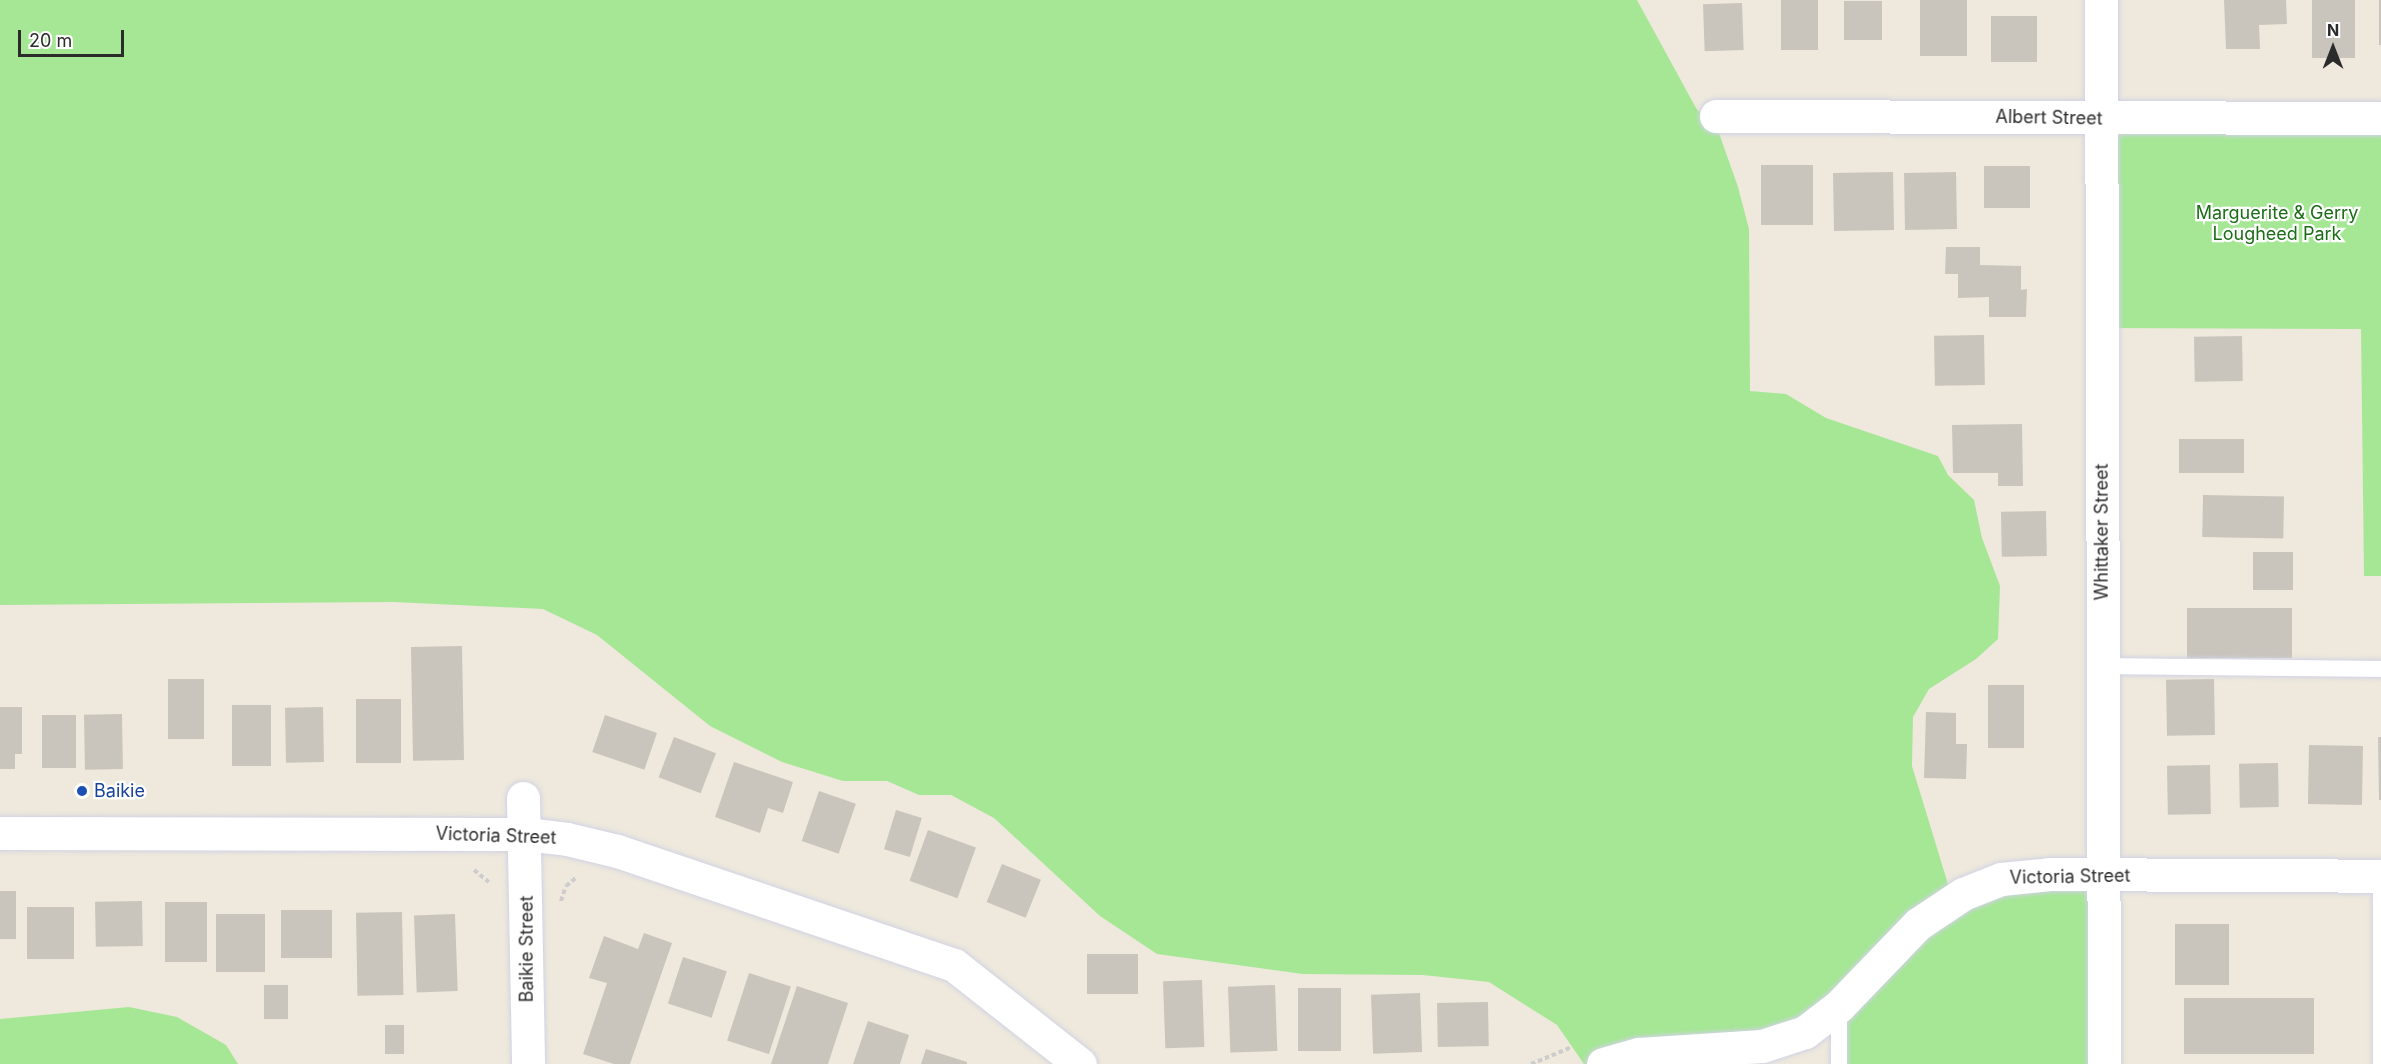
<!DOCTYPE html>
<html>
<head>
<meta charset="utf-8">
<style>
  body { margin:0 }
  #map { position:relative; width:2381px; height:1064px; overflow:hidden; background:#eee9dc; font-family:Inter,sans-serif }
  div>[style] { position:absolute }
  .green>* { inset:0; background:#a5e795 }
  .building>* { inset:0; background:#c9c5bc; transform-origin:0 0 }
  .path>* { height:4px; margin-top:-2px; transform-origin:0; background:repeating-linear-gradient(90deg,#ccc 0 4.5px,transparent 0 7.5px) }
  .roads { filter:drop-shadow(0 0 2px #d1d2e4) drop-shadow(0 0 2px #d1d2e4) }
  .lane>* { height:16px; margin:-8px; padding:0 8px; transform-origin:8px; border-radius:8px; background:#fff }
  .street>* { height:33px; margin:-16.5px; padding:0 16.5px; transform-origin:16.5px; border-radius:16.5px; background:#fff }
  .secondary>* { height:33px; margin:-16.5px; padding:0 16.5px; transform-origin:16.5px; border-radius:16.5px; background:#fff }
  .dots>* { width:16px; height:16px; translate:-50% -50%; box-sizing:border-box; border:3px solid #fff; border-radius:50% }
  span { translate:-50% -50%; white-space:nowrap; text-align:center; line-height:1.15; -webkit-text-stroke:4.5px #fff; paint-order:stroke }
  .street-label { font-size:18px; color:#2b2b2b }
  .park-label { font-size:18px; color:#1b6d16 }
  .transit-label { font-size:18px; color:#164399 }
  .left { translate:0 -50%; text-align:left }
  .north { position:absolute; left:2303px; top:18px; width:60px; height:60px; -webkit-text-stroke:4px #fff; paint-order:stroke; rotate:0deg; font-size:16px; font-weight:700; line-height:24px; text-align:center; color:#2b2b2b }
  .north::after { content:''; display:block; margin:auto; width:21px; height:27px; background:#2b2b2b; clip-path:polygon(50% 0,100% 100%,50% 72%,0 100%) }
  .scale { position:absolute; left:18px; top:30px; width:106px; height:27px; box-sizing:border-box; border:3px solid #2b2b2b; border-top:0; padding-left:8px; font-size:18px; line-height:21px; white-space:nowrap; color:#2b2b2b; -webkit-text-stroke:4px #fff; paint-order:stroke }
</style>
</head>
<body>
<div id="map">
  <div class="green">
    <i style="clip-path:polygon(0 0,1637px 0,1696px 108px,1719px 133px,1738px 187px,1749px 229px,1750px 391px,1786px 394px,1826px 418px,1938px 456px,1948px 475px,1974px 500px,1982px 538px,2000px 586px,1998px 639px,1976px 659px,1929px 689px,1913px 717px,1912px 766px,1951px 894px,2098px 872px,2100px 1064px,1836px 1064px,1836px 1004px,1802px 1030px,1584px 1064px,1557px 1025px,1489px 982px,1423px 975px,1303px 974px,1157px 954px,1100px 916px,994px 818px,951px 795px,919px 795px,887px 781px,843px 781px,782px 762px,710px 726px,597px 635px,543px 609px,394px 602px,0 605px)"></i>
    <i style="clip-path:polygon(2103px 120px,2381px 121px,2381px 576px,2364px 576px,2361px 329px,2104px 328px)"></i>
    <i style="clip-path:polygon(129px 1007px,177px 1017px,226px 1045px,238px 1064px,0 1064px,0 1019px)"></i>
  </div>
  <div class="building">
    <i style="left:1781px;top:0;width:37px;height:50px"></i>
    <i style="left:1920px;top:0;width:47px;height:56px"></i>
    <i style="clip-path:polygon(2224px 0,2286px 0,2287px 24px,2259px 25px,2260px 49px,2226px 49px)"></i>
    <i style="left:2312px;top:0;width:43px;height:58px"></i>
    <i style="left:2379px;top:0;width:2px;height:45px"></i>
    <i style="left:1844px;top:1px;width:38px;height:39px"></i>
    <i style="left:1742px;top:3px;width:47px;height:39px;rotate:88deg"></i>
    <i style="left:1991px;top:16px;width:46px;height:46px"></i>
    <i style="left:1761px;top:165px;width:52px;height:60px"></i>
    <i style="left:1984px;top:166px;width:46px;height:42px"></i>
    <i style="left:1893px;top:172px;width:58px;height:60px;rotate:89deg"></i>
    <i style="left:1956px;top:172px;width:57px;height:52px;rotate:89deg"></i>
    <i style="clip-path:polygon(1946px 247px,1980px 247px,1980px 265px,2021px 266px,2021px 290px,2027px 289px,2026px 317px,1989px 317px,1989px 297px,1958px 298px,1958px 274px,1945px 274px)"></i>
    <i style="left:1984px;top:335px;width:50px;height:50px;rotate:89deg"></i>
    <i style="left:2242px;top:336px;width:45px;height:48px;rotate:89deg"></i>
    <i style="clip-path:polygon(2022px 424px,2023px 486px,1998px 486px,1998px 473px,1953px 473px,1952px 425px)"></i>
    <i style="left:2244px;top:439px;width:34px;height:65px;rotate:90deg"></i>
    <i style="left:2203px;top:495px;width:81px;height:42px;rotate:1deg"></i>
    <i style="left:2046px;top:511px;width:45px;height:45px;rotate:89deg"></i>
    <i style="left:2253px;top:552px;width:40px;height:38px"></i>
    <i style="left:2187px;top:608px;width:105px;height:50px"></i>
    <i style="left:462px;top:646px;width:114px;height:51px;rotate:89deg"></i>
    <i style="left:168px;top:679px;width:36px;height:60px"></i>
    <i style="left:2214px;top:679px;width:56px;height:48px;rotate:89deg"></i>
    <i style="left:1988px;top:685px;width:36px;height:63px"></i>
    <i style="left:356px;top:699px;width:45px;height:64px"></i>
    <i style="left:232px;top:705px;width:39px;height:61px"></i>
    <i style="clip-path:polygon(0 707px,22px 707px,22px 754px,15px 754px,15px 769px,0 769px)"></i>
    <i style="left:323px;top:707px;width:55px;height:38px;rotate:89deg"></i>
    <i style="clip-path:polygon(1926px 712px,1956px 713px,1956px 744px,1967px 744px,1966px 779px,1924px 778px)"></i>
    <i style="left:122px;top:714px;width:55px;height:38px;rotate:89deg"></i>
    <i style="left:42px;top:715px;width:34px;height:53px"></i>
    <i style="left:605px;top:715px;width:55px;height:39px;rotate:19deg"></i>
    <i style="left:674px;top:737px;width:45px;height:43px;rotate:21deg"></i>
    <i style="clip-path:polygon(2378px 737px,2381px 737px,2381px 800px,2379px 800px)"></i>
    <i style="left:2309px;top:745px;width:54px;height:59px;rotate:1deg"></i>
    <i style="clip-path:polygon(734px 762px,793px 782px,783px 813px,768px 808px,760px 833px,715px 817px)"></i>
    <i style="left:2278px;top:763px;width:44px;height:39px;rotate:89deg"></i>
    <i style="left:2210px;top:765px;width:49px;height:43px;rotate:89deg"></i>
    <i style="left:819px;top:791px;width:39px;height:53px;rotate:19deg"></i>
    <i style="left:896px;top:810px;width:27px;height:41px;rotate:17deg"></i>
    <i style="left:928px;top:830px;width:51px;height:54px;rotate:20deg"></i>
    <i style="left:1002px;top:864px;width:42px;height:41px;rotate:22deg"></i>
    <i style="left:0;top:891px;width:16px;height:48px"></i>
    <i style="left:142px;top:901px;width:45px;height:47px;rotate:89deg"></i>
    <i style="left:165px;top:902px;width:42px;height:60px"></i>
    <i style="left:27px;top:907px;width:47px;height:52px"></i>
    <i style="left:332px;top:910px;width:48px;height:51px;rotate:90deg"></i>
    <i style="left:402px;top:912px;width:83px;height:46px;rotate:89deg"></i>
    <i style="left:216px;top:914px;width:49px;height:58px"></i>
    <i style="left:455px;top:914px;width:77px;height:41px;rotate:88deg"></i>
    <i style="left:2175px;top:924px;width:54px;height:61px"></i>
    <i style="clip-path:polygon(644px 933px,672px 943px,630px 1064px,614px 1064px,583px 1054px,607px 983px,589px 978px,604px 936px,638px 949px)"></i>
    <i style="left:1087px;top:954px;width:51px;height:40px"></i>
    <i style="left:683px;top:957px;width:46px;height:49px;rotate:18deg"></i>
    <i style="left:749px;top:973px;width:44px;height:71px;rotate:18deg"></i>
    <i style="left:1202px;top:980px;width:67px;height:39px;rotate:88deg"></i>
    <i style="left:264px;top:985px;width:24px;height:34px"></i>
    <i style="left:1275px;top:985px;width:66px;height:47px;rotate:88deg"></i>
    <i style="clip-path:polygon(797px 986px,848px 1003px,828px 1064px,771px 1064px)"></i>
    <i style="left:1298px;top:988px;width:43px;height:63px"></i>
    <i style="left:1420px;top:993px;width:59px;height:49px;rotate:88deg"></i>
    <i style="left:2314px;top:998px;width:56px;height:130px;rotate:90deg"></i>
    <i style="left:1488px;top:1002px;width:44px;height:51px;rotate:89deg"></i>
    <i style="clip-path:polygon(868px 1021px,909px 1035px,900px 1064px,853px 1064px)"></i>
    <i style="left:385px;top:1025px;width:19px;height:29px"></i>
    <i style="clip-path:polygon(926px 1049px,967px 1062px,967px 1064px,921px 1064px)"></i>
  </div>
  <div class="path">
    <i style="left:474px;top:870px;width:19px;rotate:39deg"></i>
    <i style="left:561px;top:901px;width:16px;rotate:-72deg"></i>
    <i style="left:566px;top:886px;width:13px;rotate:-39deg"></i>
    <i style="left:1531px;top:1064px;width:44px;rotate:-22.5deg"></i>
  </div>
  <div class="roads">
    <div class="lane">
      <i style="left:2102px;top:666px;width:279px;rotate:0.6deg"></i>
      <i style="left:2381px;top:876px;width:188px;rotate:90deg"></i>
      <i style="left:1839px;top:1064px;width:58px;rotate:-90deg"></i>
    </div>
    <div class="street">
      <i style="left:2101px;top:0;width:1064px;rotate:89.84deg"></i>
      <i style="left:1716px;top:116px;width:665px;rotate:0.17deg"></i>
      <i style="left:523px;top:798px;width:266px;rotate:88.9deg"></i>
    </div>
    <div class="secondary">
      <i style="left:0;top:833px;width:526px;rotate:0.11deg"></i>
      <i style="left:526px;top:834px;width:41px;rotate:7deg"></i>
      <i style="left:567px;top:839px;width:51px;rotate:13.5deg"></i>
      <i style="left:617px;top:851px;width:356px;rotate:18.7deg"></i>
      <i style="left:954px;top:965px;width:160px;rotate:38.2deg"></i>
      <i style="left:1603px;top:1064px;width:37px;rotate:-16deg"></i>
      <i style="left:1639px;top:1054px;width:123px;rotate:-3.7deg"></i>
      <i style="left:1762px;top:1046px;width:45px;rotate:-18deg"></i>
      <i style="left:1805px;top:1032px;width:43px;rotate:-37.4deg"></i>
      <i style="left:1839px;top:1006px;width:114px;rotate:-46.1deg"></i>
      <i style="left:1918px;top:924px;width:54px;rotate:-33.7deg"></i>
      <i style="left:1963px;top:894px;width:41px;rotate:-21.5deg"></i>
      <i style="left:2001px;top:879px;width:49px;rotate:-5.8deg"></i>
      <i style="left:2050px;top:874px;width:331px;rotate:0.3deg"></i>
    </div>
  </div>
  <div class="dots">
    <i style="left:82px;top:791px;background:#1a4fb4"></i>
  </div>
  <div class="street-label">
    <span style="left:2049px;top:118px;rotate:1deg">Albert Street</span>
    <span style="left:2102px;top:532px;rotate:-90deg">Whittaker Street</span>
    <span style="left:496px;top:836px;rotate:2deg">Victoria Street</span>
    <span style="left:2070px;top:877px;rotate:-1deg">Victoria Street</span>
    <span style="left:527px;top:949px;rotate:-90deg">Baikie Street</span>
  </div>
  <div class="park-label">
    <span style="left:2277px;top:224px">Marguerite &amp; Gerry<br>Lougheed Park</span>
  </div>
  <div class="transit-label">
    <span class="left" style="left:94px;top:791px">Baikie</span>
  </div>
  <div class="north">N</div>
  <div class="scale">20 m</div>
</div>
</body>
</html>
